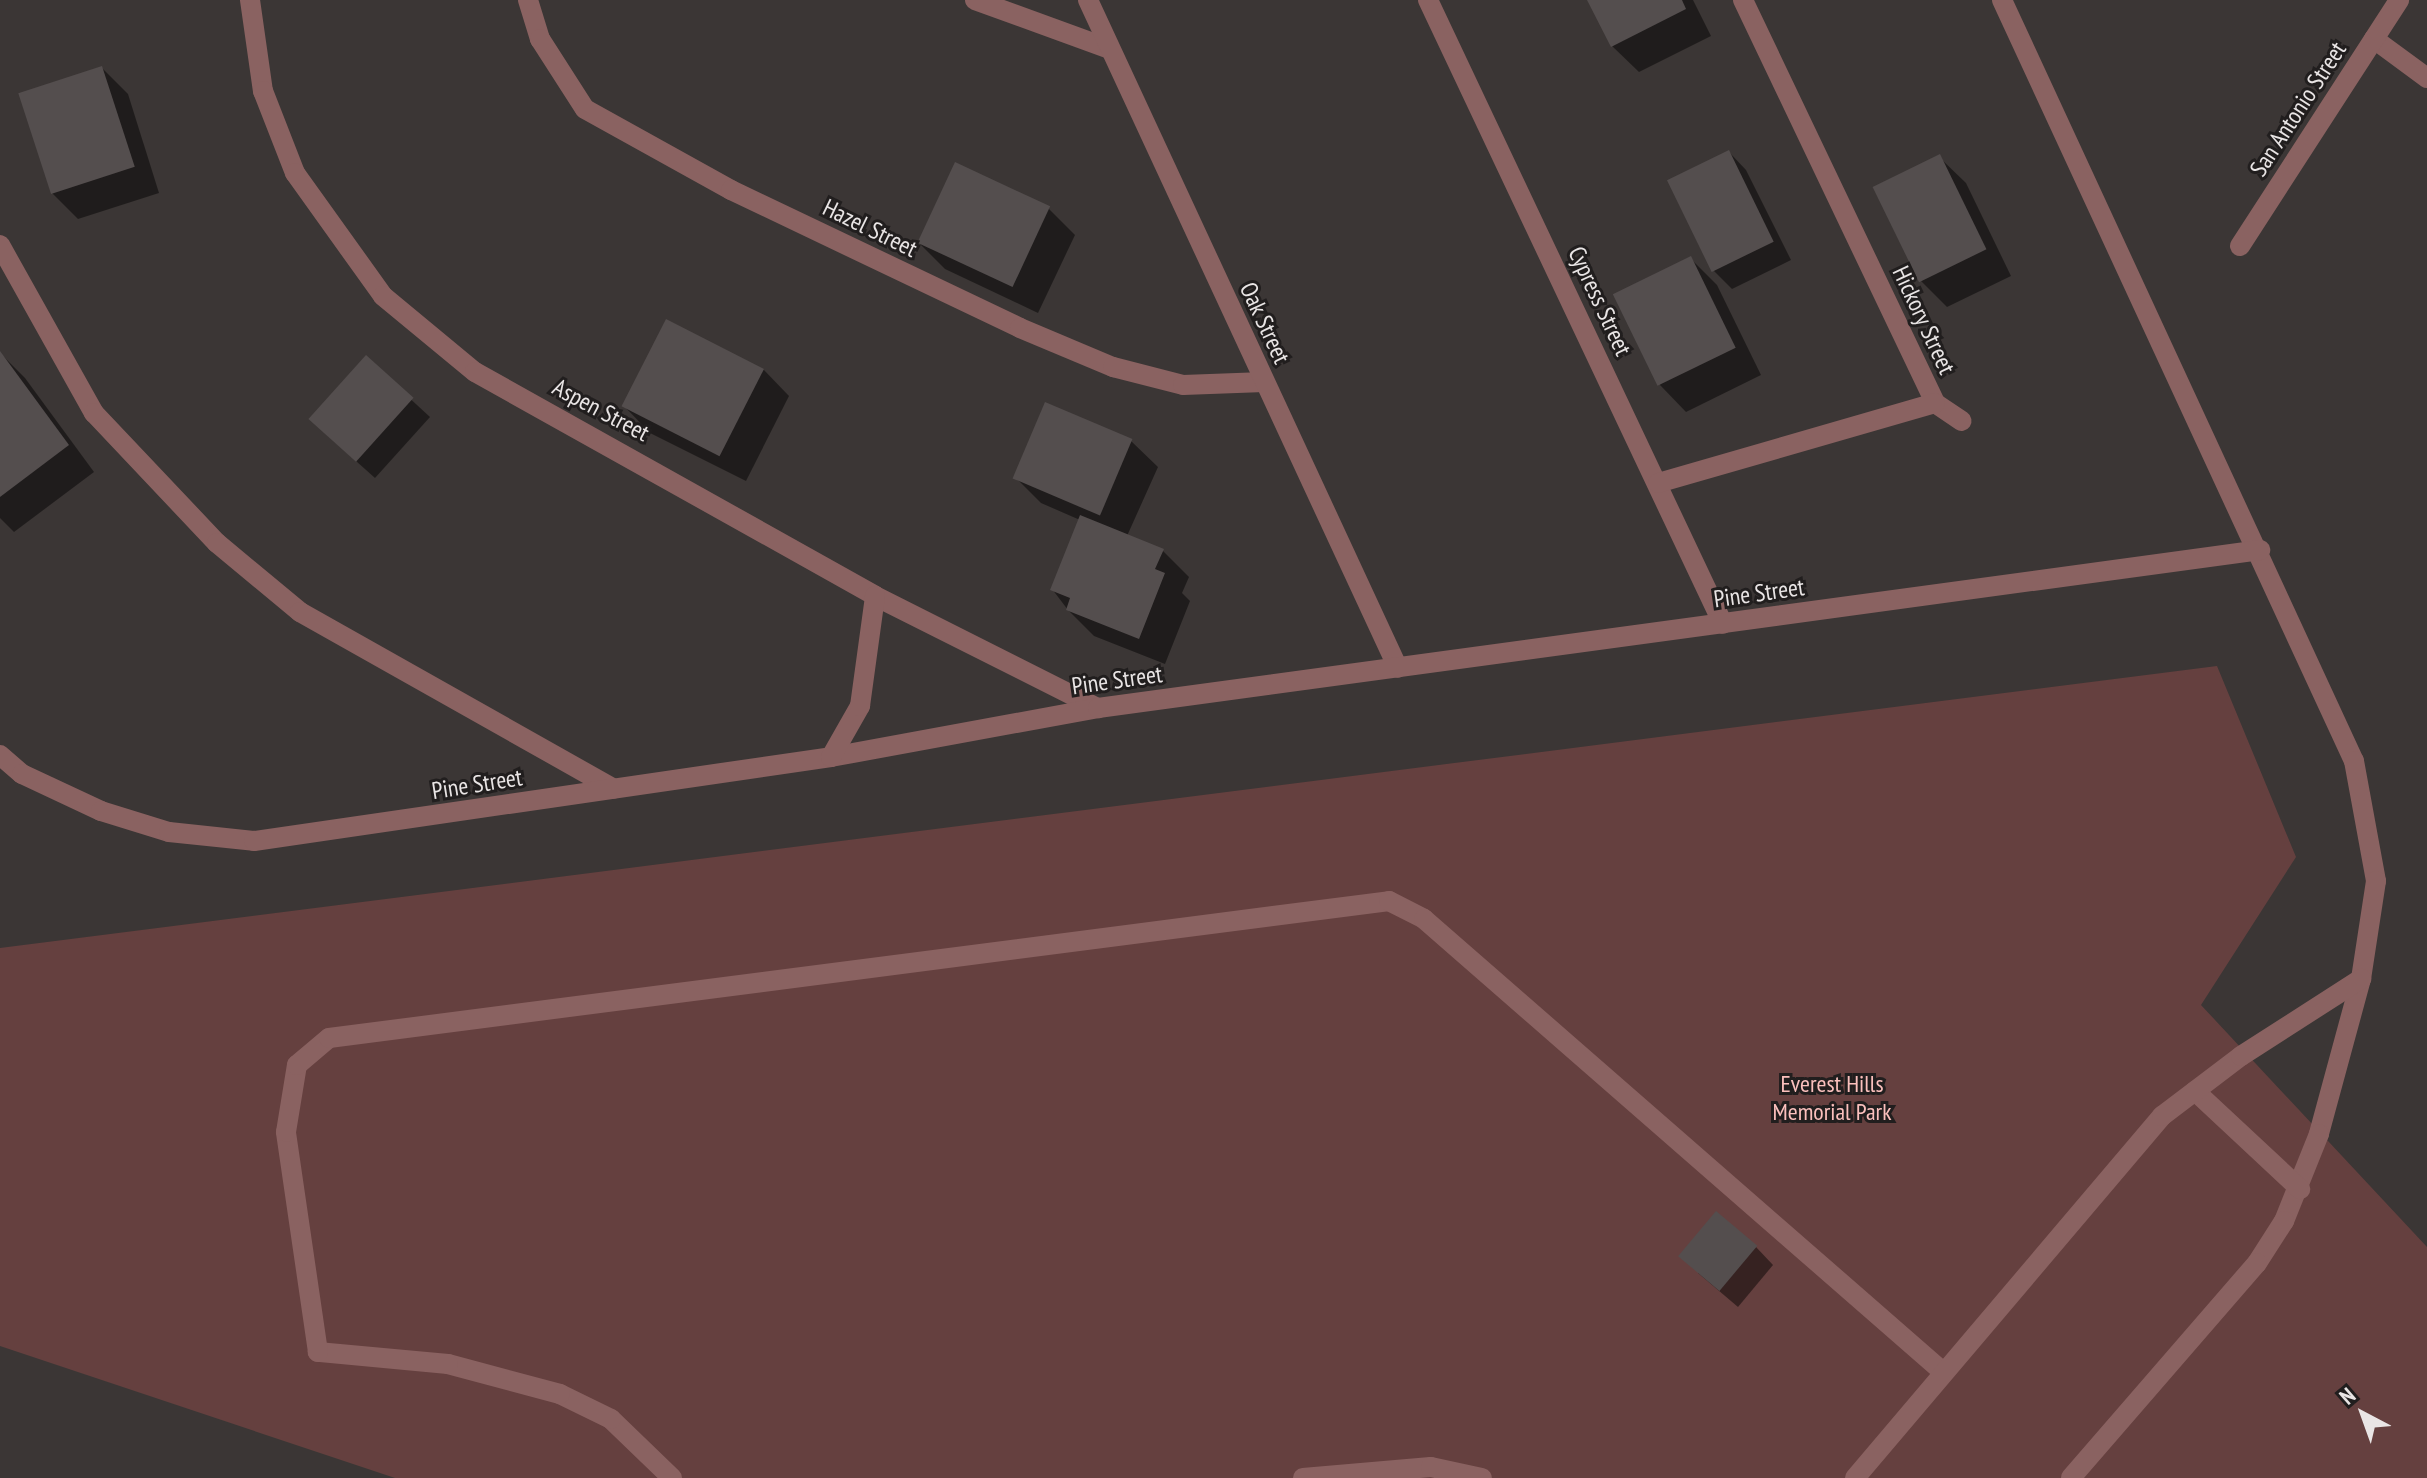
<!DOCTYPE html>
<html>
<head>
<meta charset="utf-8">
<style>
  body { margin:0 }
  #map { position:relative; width:2427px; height:1478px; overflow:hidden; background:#3b3635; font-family:"PT Sans Narrow",sans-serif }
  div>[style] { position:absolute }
  .green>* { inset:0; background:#65403f }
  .shadow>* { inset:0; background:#0007 }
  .building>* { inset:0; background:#544e4e; transform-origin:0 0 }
  .minor>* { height:20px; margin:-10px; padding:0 10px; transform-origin:10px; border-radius:10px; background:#8a6261 }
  span { translate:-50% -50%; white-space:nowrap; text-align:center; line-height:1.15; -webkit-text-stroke:6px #211e1e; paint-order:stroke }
  .street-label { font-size:24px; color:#e9e5e5 }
  .park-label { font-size:24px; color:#fbc0bd }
  .north { position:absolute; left:2323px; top:1374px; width:80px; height:80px; -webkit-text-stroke:6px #211e1e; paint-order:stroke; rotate:319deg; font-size:22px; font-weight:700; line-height:32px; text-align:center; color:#e9e5e5 }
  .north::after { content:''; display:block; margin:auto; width:28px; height:36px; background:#e9e5e5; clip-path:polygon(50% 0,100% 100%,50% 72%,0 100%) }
</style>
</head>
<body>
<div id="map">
  <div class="green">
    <i style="clip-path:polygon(2217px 666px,2296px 857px,2201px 1005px,2427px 1247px,2427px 1478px,395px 1478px,0 1346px,0 948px)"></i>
  </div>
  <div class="shadow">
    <i style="clip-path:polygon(1589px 0,1693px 0,1711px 36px,1639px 72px,1612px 46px)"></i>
    <i style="clip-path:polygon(102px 68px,128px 94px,159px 193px,78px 219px,52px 193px)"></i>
    <i style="clip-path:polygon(1729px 152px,1746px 170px,1791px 260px,1732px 289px,1714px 271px)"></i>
    <i style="clip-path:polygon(1939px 157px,1966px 183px,2011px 276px,1947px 307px,1921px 281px)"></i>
    <i style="clip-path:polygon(1048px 208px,1075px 235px,1038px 313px,945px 269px,919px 243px)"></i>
    <i style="clip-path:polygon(1691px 259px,1717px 285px,1761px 375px,1686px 412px,1660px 385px)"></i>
    <i style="clip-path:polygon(0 353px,25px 378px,94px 472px,14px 532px,0 518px)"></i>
    <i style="clip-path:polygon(366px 358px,430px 417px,375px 478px,328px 436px)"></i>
    <i style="clip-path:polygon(763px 369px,789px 396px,746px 481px,650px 433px,624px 406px)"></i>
    <i style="clip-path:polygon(1131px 441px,1158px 467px,1127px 536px,1162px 550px,1189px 577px,1182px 593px,1190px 601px,1165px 664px,1094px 636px,1068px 610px,1052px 589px,1080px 520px,1041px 503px,1015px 477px)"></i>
    <i style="clip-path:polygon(1756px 1247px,1773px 1265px,1738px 1307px,1698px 1273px)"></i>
  </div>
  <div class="building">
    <i style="clip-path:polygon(1587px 0,1682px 0,1686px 9px,1611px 47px)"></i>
    <i style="left:102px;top:66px;width:106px;height:88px;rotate:72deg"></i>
    <i style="left:1729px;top:150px;width:102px;height:69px;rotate:64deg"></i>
    <i style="left:1940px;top:154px;width:106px;height:75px;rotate:64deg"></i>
    <i style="left:955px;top:162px;width:105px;height:89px;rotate:25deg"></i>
    <i style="left:1691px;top:256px;width:102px;height:87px;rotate:64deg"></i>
    <i style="left:666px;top:319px;width:110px;height:98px;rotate:27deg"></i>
    <i style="clip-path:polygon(0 351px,69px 445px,0 497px)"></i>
    <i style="left:366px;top:355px;width:64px;height:86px;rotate:42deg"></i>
    <i style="left:1045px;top:402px;width:95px;height:83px;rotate:23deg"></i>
    <i style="clip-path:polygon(1080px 515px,1164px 549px,1155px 569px,1165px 573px,1139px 639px,1066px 610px,1070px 598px,1050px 590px)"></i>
    <i style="left:1716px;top:1211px;width:54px;height:59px;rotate:40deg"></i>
  </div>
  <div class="minor">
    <i style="left:250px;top:0;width:92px;rotate:81.9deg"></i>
    <i style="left:263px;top:91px;width:88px;rotate:68.7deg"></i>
    <i style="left:295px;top:173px;width:151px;rotate:54.4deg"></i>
    <i style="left:383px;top:296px;width:119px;rotate:39.6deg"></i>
    <i style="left:475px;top:372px;width:458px;rotate:29.2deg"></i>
    <i style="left:875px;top:596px;width:250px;rotate:26.7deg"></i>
    <i style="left:528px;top:0;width:41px;rotate:72.9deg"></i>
    <i style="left:540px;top:39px;width:83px;rotate:57.3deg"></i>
    <i style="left:585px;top:109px;width:167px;rotate:29deg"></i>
    <i style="left:731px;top:190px;width:320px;rotate:25.5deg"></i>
    <i style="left:1020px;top:328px;width:101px;rotate:22.8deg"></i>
    <i style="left:1113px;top:367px;width:72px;rotate:14.4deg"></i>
    <i style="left:1183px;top:385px;width:81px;rotate:-2.1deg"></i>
    <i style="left:975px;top:0;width:140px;rotate:20deg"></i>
    <i style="left:1088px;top:0;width:736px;rotate:65.11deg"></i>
    <i style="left:1428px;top:0;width:690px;rotate:64.7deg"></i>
    <i style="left:1743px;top:0;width:446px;rotate:64.5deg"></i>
    <i style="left:1935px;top:403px;width:32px;rotate:34deg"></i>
    <i style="left:2002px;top:0;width:838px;rotate:65.18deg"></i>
    <i style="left:2354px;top:761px;width:122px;rotate:79.6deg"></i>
    <i style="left:2376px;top:881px;width:99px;rotate:98.7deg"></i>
    <i style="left:2361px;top:979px;width:161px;rotate:105.2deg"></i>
    <i style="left:2319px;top:1134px;width:94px;rotate:111.9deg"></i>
    <i style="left:2284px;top:1221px;width:50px;rotate:122.7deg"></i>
    <i style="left:2257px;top:1263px;width:284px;rotate:130.9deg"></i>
    <i style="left:2374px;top:39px;width:66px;rotate:36.3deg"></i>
    <i style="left:0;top:245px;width:193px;rotate:60.8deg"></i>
    <i style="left:94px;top:413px;width:179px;rotate:46.6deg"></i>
    <i style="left:217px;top:543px;width:108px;rotate:39.7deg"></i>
    <i style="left:300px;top:612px;width:360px;rotate:29.4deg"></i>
    <i style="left:2240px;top:246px;width:293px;rotate:-57.1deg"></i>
    <i style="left:1658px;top:483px;width:288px;rotate:-16.1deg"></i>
    <i style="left:0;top:755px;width:29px;rotate:41deg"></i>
    <i style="left:22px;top:774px;width:87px;rotate:25.1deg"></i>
    <i style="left:101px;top:811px;width:71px;rotate:17.2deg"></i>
    <i style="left:169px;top:832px;width:85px;rotate:6deg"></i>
    <i style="left:254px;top:841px;width:583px;rotate:-8.28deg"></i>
    <i style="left:831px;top:757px;width:271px;rotate:-10.4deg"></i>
    <i style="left:1098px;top:708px;width:1173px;rotate:-7.74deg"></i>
    <i style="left:831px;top:757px;width:59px;rotate:-60.4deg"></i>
    <i style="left:860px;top:706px;width:111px;rotate:-82.2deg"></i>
    <i style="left:2195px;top:1091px;width:144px;rotate:43deg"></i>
    <i style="left:672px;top:1478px;width:85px;rotate:-136deg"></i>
    <i style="left:611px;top:1419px;width:57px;rotate:-153.9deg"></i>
    <i style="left:560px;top:1394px;width:116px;rotate:-165deg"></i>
    <i style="left:448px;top:1364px;width:131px;rotate:-174.7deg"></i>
    <i style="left:318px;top:1352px;width:222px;rotate:-98.3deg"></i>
    <i style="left:286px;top:1132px;width:68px;rotate:-80.7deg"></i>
    <i style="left:297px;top:1065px;width:42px;rotate:-40.2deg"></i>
    <i style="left:329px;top:1038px;width:1069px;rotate:-7.36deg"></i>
    <i style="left:1389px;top:901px;width:39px;rotate:27deg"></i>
    <i style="left:1424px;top:919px;width:687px;rotate:41.11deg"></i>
    <i style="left:1303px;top:1478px;width:128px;rotate:-4.9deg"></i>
    <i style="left:1431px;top:1467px;width:52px;rotate:12.2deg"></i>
    <i style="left:1855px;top:1478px;width:475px;rotate:-49.7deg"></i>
    <i style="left:2162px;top:1116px;width:99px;rotate:-37.2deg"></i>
    <i style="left:2241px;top:1056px;width:143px;rotate:-32.7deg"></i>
  </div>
  <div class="street-label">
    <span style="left:2298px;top:109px;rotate:-57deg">San Antonio Street</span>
    <span style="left:870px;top:228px;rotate:26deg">Hazel Street</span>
    <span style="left:1600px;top:301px;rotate:65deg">Cypress Street</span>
    <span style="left:1924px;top:320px;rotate:65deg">Hickory Street</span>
    <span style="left:1265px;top:323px;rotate:65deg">Oak Street</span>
    <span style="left:601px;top:410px;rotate:28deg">Aspen Street</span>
    <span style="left:1759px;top:593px;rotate:-8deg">Pine Street</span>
    <span style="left:1117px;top:680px;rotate:-8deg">Pine Street</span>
    <span style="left:477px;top:784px;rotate:-9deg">Pine Street</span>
  </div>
  <div class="park-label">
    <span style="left:1832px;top:1098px">Everest Hills<br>Memorial Park</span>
  </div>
  <div class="north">N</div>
</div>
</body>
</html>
